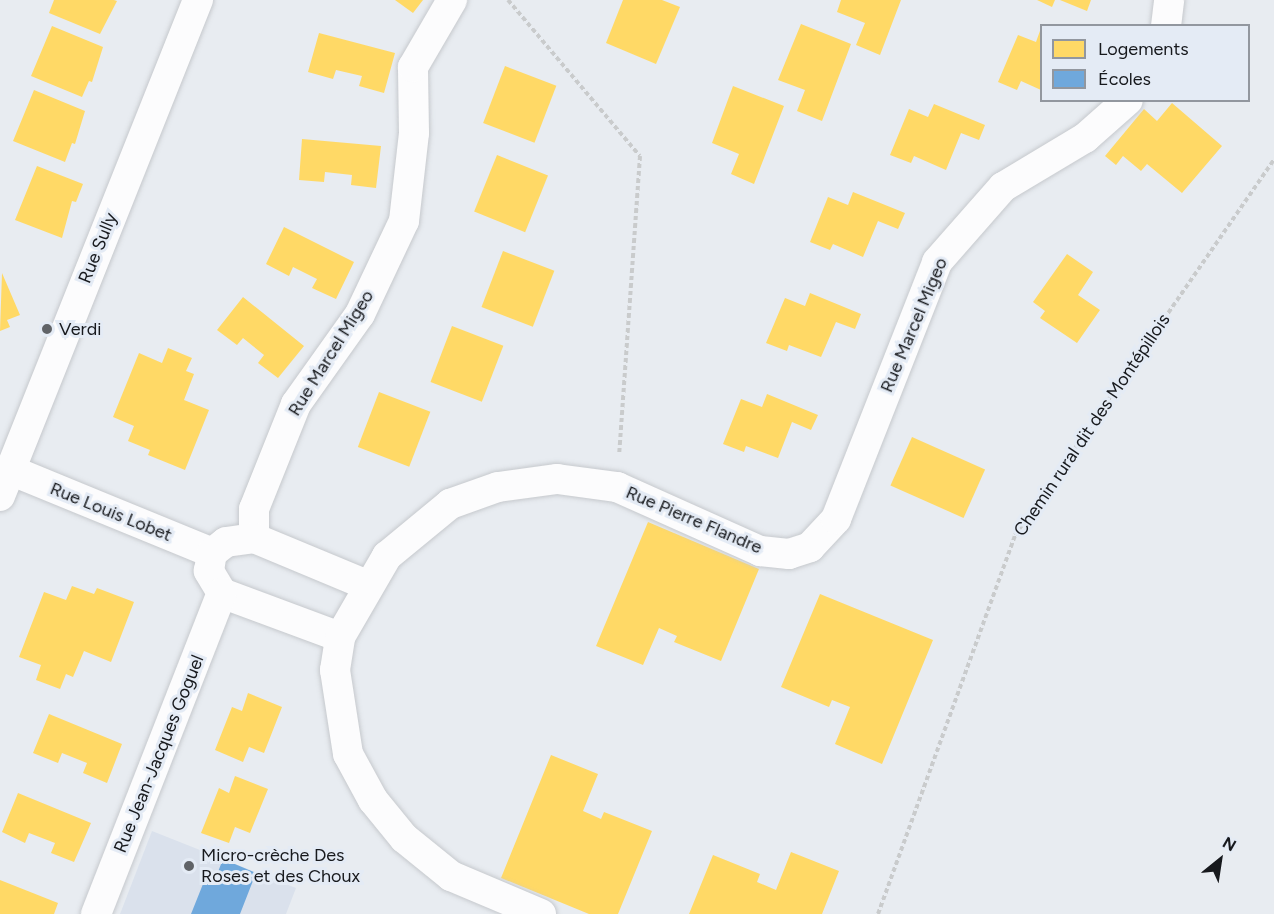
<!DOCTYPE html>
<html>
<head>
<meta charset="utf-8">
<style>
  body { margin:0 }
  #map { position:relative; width:1274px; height:914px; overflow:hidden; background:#e8ecf1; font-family:Figtree,sans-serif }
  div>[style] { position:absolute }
  .built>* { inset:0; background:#dae1ec }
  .homes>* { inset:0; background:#ffd966; transform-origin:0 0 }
  .schools>* { inset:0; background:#6fa8dc }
  .path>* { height:4px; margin-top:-2px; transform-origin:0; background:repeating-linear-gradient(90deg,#c9cbcc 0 4.5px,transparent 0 7.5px) }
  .roads { filter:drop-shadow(0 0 2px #c6c9cd) drop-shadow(0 0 2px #c6c9cd) }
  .minor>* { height:30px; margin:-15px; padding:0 15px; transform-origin:15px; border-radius:15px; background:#fcfcfd }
  .dots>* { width:16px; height:16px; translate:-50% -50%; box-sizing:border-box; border:3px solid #e4ebf5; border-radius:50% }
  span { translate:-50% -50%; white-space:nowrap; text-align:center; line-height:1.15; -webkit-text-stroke:6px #e4ebf5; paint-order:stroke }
  .street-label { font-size:18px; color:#17191d }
  .poi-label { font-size:18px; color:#17191d }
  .left { translate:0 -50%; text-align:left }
  .legend { position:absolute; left:1040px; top:24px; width:210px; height:78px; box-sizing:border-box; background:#e4ebf5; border:2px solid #92979f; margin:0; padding:8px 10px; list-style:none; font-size:18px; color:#17191d }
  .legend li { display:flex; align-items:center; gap:12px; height:30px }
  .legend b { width:30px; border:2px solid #92979f }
  .north { position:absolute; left:1190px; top:830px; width:60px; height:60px; -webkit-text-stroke:4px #e4ebf5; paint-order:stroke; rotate:30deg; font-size:16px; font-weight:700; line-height:24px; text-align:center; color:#17191d }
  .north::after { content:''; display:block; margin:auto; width:21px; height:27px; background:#17191d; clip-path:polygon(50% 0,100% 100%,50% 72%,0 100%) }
</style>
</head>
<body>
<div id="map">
  <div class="built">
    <i style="clip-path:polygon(152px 831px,296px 888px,286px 914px,120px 914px)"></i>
  </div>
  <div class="homes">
    <i style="clip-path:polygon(54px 0,114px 0,117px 1px,100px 34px,49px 13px)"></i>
    <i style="clip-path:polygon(395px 0,423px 0,413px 13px)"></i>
    <i style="clip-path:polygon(623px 0,662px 0,680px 7px,656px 64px,606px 43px)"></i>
    <i style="clip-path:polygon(841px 0,901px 0,880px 55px,856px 45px,865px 23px,837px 12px)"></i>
    <i style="clip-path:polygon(1037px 0,1055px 0,1052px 7px)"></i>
    <i style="clip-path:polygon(1060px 0,1091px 0,1087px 11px)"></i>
    <i style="clip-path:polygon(801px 24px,851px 44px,822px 121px,797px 111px,805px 90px,778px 80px)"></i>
    <i style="clip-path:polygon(52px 26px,103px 47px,92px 82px,89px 81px,82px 97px,31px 76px)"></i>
    <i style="clip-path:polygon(1041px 28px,1041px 90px,1021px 81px,1017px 90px,998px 82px,1018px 35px,1036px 42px)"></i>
    <i style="clip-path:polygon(319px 33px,395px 53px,384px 93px,359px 86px,362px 76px,336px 70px,333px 79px,308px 72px)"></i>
    <i style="left:505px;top:66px;width:55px;height:61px;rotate:21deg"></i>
    <i style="clip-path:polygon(733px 86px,784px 106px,754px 184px,731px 174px,739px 154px,712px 143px)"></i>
    <i style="clip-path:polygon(34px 90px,85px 111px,75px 144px,72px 143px,65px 162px,13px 141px)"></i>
    <i style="clip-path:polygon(1172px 103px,1222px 146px,1182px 193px,1147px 164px,1141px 171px,1123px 156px,1116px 165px,1105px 156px,1144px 109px,1157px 121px)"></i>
    <i style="clip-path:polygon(934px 104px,985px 125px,979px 140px,961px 133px,946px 170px,914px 156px,911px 163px,890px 155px,909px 109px,928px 117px)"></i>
    <i style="clip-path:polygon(302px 139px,381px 146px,376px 188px,351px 185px,352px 175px,325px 172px,324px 182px,299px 180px)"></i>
    <i style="left:497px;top:155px;width:55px;height:61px;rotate:22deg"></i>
    <i style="clip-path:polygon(37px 166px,83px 184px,76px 202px,72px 201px,62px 238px,15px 220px)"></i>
    <i style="clip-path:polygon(853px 192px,905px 213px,898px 229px,878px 221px,863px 257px,833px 244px,830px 250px,810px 242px,828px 197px,848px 205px)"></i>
    <i style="clip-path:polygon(284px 227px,354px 262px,336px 299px,312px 288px,317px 279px,293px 267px,289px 276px,266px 264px)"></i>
    <i style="left:503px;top:251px;width:55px;height:60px;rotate:21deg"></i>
    <i style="clip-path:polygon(1067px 254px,1093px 272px,1078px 295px,1100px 310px,1077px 343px,1040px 318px,1045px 311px,1033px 302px)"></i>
    <i style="clip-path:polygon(2px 273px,20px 315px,7px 320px,10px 327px,0 331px)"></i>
    <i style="clip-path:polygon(810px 293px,861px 314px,855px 329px,836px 322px,821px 357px,789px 345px,787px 351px,766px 343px,785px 298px,805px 306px)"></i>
    <i style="clip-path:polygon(243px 297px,304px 346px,278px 378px,258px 363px,264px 355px,243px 338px,237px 345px,217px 330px)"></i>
    <i style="left:452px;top:326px;width:55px;height:60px;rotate:21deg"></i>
    <i style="clip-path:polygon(168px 348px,192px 358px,186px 371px,194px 374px,184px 400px,209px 410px,185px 470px,148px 455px,150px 450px,128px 441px,134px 426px,113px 417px,139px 353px,162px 363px)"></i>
    <i style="left:379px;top:392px;width:55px;height:59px;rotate:21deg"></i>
    <i style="clip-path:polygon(767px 394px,818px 415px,811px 430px,792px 422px,778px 458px,746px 446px,744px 452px,723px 444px,741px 399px,762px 407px)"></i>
    <i style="left:912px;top:437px;width:80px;height:53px;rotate:24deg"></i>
    <i style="clip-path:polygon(648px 522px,759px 569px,721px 661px,674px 642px,677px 636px,659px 628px,643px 665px,596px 646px)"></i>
    <i style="clip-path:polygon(72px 586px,94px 594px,97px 588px,134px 602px,111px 662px,84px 651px,73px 677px,66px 674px,60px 689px,36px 680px,41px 665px,19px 657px,44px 592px,66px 600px)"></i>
    <i style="clip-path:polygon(820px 594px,933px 640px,882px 764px,835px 744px,850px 707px,832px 700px,829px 707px,781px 687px)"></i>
    <i style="clip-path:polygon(248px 693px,282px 707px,264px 753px,249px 747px,243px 762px,215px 750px,232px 707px,242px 711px)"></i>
    <i style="clip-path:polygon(49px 714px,122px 744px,107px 783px,83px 773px,87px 763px,62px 753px,58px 763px,33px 753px)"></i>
    <i style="clip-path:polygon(551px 755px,598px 774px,583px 811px,601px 819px,604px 812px,652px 831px,618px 914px,589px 914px,501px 878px)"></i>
    <i style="clip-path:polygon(235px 776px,268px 789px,250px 833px,235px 827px,229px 843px,201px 833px,219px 788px,229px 793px)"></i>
    <i style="clip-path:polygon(18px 793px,91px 823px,74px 862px,51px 853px,55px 843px,29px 833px,25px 843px,2px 832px)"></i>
    <i style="clip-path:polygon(791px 852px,839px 871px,822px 914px,689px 914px,713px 855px,760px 874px,757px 882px,776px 890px)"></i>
    <i style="clip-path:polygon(0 880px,58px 903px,54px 914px,0 914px)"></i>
  </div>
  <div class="schools">
    <i style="clip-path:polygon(223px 859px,256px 873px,240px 914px,191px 914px,207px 874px,216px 877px)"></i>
  </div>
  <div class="path">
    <i style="left:508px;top:0;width:204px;rotate:49.8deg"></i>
    <i style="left:640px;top:156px;width:299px;rotate:94deg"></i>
    <i style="left:878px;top:914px;width:403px;rotate:-70.1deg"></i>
    <i style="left:1015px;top:535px;width:456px;rotate:-55.4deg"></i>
  </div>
  <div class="roads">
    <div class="minor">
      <i style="left:1166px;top:26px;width:26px;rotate:-83deg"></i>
      <i style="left:10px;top:470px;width:218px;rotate:22.3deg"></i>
      <i style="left:0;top:496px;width:534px;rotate:-68.24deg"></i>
      <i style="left:254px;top:538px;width:29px;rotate:-90deg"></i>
      <i style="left:254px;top:509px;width:113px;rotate:-68.2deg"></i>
      <i style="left:296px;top:404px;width:110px;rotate:-54.6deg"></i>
      <i style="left:360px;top:314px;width:103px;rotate:-64.7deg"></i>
      <i style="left:404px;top:221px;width:89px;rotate:-83.5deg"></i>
      <i style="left:414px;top:133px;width:66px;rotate:-90.9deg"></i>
      <i style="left:413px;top:67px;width:78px;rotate:-59.8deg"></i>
      <i style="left:340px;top:637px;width:126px;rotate:-159.6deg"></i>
      <i style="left:222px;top:593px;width:26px;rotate:-121deg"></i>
      <i style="left:209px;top:571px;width:18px;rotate:-81deg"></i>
      <i style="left:212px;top:553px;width:18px;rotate:-38deg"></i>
      <i style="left:226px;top:542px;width:28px;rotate:-8deg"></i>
      <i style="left:254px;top:538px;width:122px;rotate:22.6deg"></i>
      <i style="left:96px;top:914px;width:345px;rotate:-68.6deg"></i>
      <i style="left:541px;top:914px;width:98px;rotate:-157.1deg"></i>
      <i style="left:451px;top:876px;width:60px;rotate:-141deg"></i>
      <i style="left:404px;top:838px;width:49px;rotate:-129.2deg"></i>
      <i style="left:373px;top:800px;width:52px;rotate:-118.5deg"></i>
      <i style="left:348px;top:754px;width:85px;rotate:-98.8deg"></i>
      <i style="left:335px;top:670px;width:33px;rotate:-81deg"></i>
      <i style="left:340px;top:637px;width:94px;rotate:-59.9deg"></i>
      <i style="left:387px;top:556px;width:82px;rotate:-39.5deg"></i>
      <i style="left:450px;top:504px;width:51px;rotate:-19.5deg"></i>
      <i style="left:498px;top:487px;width:60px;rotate:-7.7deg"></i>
      <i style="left:557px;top:479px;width:61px;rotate:7.6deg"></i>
      <i style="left:617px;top:487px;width:157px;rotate:24.1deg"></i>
      <i style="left:760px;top:551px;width:29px;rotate:6deg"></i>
      <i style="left:789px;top:554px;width:22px;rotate:-18deg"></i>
      <i style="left:810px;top:547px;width:38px;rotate:-47deg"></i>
      <i style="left:836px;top:519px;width:276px;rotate:-68.5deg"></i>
      <i style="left:937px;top:262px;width:100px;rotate:-48.7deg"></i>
      <i style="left:1003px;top:187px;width:96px;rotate:-30.9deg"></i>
      <i style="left:1085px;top:138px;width:57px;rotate:-41.5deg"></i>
    </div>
  </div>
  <div class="dots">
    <i style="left:47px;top:329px;background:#606367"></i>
    <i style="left:189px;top:866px;background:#606367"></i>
  </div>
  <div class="street-label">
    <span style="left:98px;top:248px;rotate:-68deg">Rue Sully</span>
    <span style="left:914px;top:325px;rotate:-67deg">Rue Marcel Migeo</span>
    <span style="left:331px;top:353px;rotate:-58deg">Rue Marcel Migeo</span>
    <span style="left:1092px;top:425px;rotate:-56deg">Chemin rural dit des Montépillois</span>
    <span style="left:111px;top:512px;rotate:22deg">Rue Louis Lobet</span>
    <span style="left:694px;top:520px;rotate:23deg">Rue Pierre Flandre</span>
    <span style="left:159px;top:754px;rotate:-68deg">Rue Jean-Jacques Goguel</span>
  </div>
  <div class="poi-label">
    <span class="left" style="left:59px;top:329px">Verdi</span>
    <span class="left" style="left:201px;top:866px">Micro-crèche Des<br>Roses et des Choux</span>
  </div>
  <ul class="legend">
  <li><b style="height:16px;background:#ffd966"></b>Logements</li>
  <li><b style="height:16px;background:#6fa8dc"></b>Écoles</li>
  </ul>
  <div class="north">N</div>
</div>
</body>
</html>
